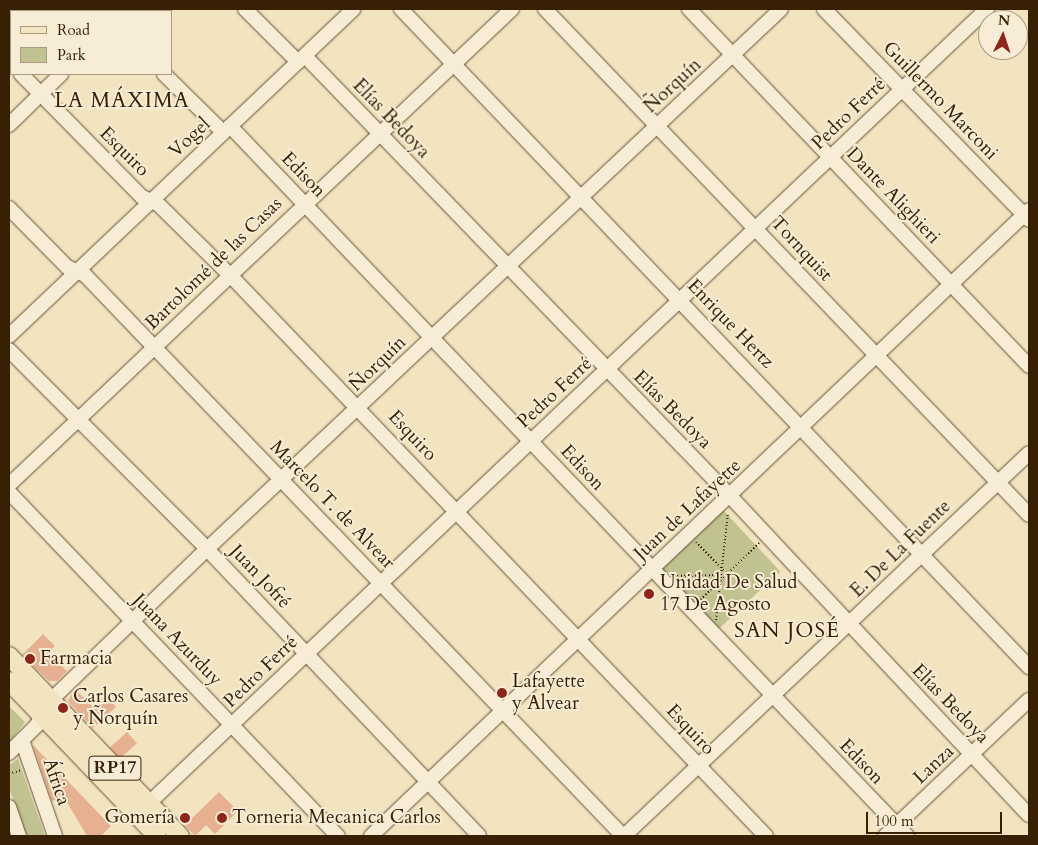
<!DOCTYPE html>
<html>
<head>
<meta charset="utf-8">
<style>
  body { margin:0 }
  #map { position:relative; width:1038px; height:845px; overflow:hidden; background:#f3e4c0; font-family:Cardo,serif }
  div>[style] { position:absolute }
  .green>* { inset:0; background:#c0c28f; transform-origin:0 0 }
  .building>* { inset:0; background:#e7b191; transform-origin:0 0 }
  .path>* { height:2px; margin-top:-1px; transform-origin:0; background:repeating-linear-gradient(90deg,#382004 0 1px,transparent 0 3.5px) }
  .roads { filter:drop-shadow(0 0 1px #675133) drop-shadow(0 0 1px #675133) }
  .minor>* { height:14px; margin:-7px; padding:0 7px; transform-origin:7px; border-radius:7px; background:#f7edd6 }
  .major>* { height:18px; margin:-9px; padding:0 9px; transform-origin:9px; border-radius:9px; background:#f3e4c0 }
  .dots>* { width:14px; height:14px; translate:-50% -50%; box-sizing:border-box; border:2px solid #f7edd6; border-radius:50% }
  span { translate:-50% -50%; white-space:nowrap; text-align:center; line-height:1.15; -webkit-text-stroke:4px #f7edd6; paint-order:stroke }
  .shield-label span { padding:1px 4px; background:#f7edd6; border:1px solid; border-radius:4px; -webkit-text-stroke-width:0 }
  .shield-label { font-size:18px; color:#382004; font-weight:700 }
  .street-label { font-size:19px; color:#382004 }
  .poi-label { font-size:19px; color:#382004 }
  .left { translate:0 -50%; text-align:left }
  .right { translate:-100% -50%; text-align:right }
  .quarter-label { font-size:21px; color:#382004; letter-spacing:1px }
  .frame { position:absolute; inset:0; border:10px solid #382004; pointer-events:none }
  .legend { position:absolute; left:10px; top:10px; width:162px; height:65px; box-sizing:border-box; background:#f7edd6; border:1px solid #ab9b82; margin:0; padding:6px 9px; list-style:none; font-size:15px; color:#382004 }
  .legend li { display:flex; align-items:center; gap:10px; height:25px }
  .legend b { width:25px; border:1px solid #ab9b82 }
  .north { position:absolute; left:978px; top:10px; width:50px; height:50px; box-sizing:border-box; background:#f7edd6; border:1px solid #ab9b82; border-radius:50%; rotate:4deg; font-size:14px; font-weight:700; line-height:20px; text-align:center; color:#382004 }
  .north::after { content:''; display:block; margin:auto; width:18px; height:22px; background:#8f2418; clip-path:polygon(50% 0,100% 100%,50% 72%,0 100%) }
  .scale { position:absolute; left:866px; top:812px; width:136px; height:22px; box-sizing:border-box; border:2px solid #382004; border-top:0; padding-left:6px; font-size:15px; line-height:18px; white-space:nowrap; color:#382004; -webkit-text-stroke:4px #f7edd6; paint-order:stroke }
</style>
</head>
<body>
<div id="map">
  <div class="green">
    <i style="left:723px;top:510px;width:84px;height:88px;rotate:47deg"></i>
    <i style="clip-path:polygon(10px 707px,25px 722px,9px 743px,9px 708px)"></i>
    <i style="clip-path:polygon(18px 759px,45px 836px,26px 836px,9px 788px,9px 765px)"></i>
  </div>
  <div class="building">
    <i style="clip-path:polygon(43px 634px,55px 646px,48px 653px,67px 671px,57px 681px,49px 681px,22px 655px)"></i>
    <i style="clip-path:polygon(75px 689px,93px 707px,105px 695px,116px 707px,93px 728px,68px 701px)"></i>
    <i style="left:127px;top:732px;width:15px;height:23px;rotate:48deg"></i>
    <i style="clip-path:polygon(33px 745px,111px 826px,101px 836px,87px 836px,64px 797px,52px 801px)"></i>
    <i style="clip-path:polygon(219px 792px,238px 811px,215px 834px,206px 825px,195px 836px,185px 825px)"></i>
  </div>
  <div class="path">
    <i style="left:696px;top:542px;width:45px;rotate:45.9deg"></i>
    <i style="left:674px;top:576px;width:45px;rotate:-1.3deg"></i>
    <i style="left:698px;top:602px;width:85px;rotate:-44deg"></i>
    <i style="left:716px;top:620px;width:108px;rotate:-83.6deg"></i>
    <i style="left:9px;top:774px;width:13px;rotate:-18deg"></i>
  </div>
  <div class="roads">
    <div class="minor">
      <i style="left:99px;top:9px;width:4px;rotate:34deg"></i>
      <i style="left:245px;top:9px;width:75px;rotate:45deg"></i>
      <i style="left:401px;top:9px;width:910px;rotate:46.34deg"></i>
      <i style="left:545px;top:9px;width:700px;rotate:46.27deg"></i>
      <i style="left:689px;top:9px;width:493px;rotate:46.4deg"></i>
      <i style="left:824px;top:9px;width:294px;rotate:45.8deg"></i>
      <i style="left:124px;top:11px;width:3px;rotate:-45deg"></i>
      <i style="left:305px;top:56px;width:612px;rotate:45.99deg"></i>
      <i style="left:730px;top:496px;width:437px;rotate:46.9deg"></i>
      <i style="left:9px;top:61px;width:4px;rotate:56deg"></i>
      <i style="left:21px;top:74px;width:173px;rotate:45.5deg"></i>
      <i style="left:142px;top:197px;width:17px;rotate:24deg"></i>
      <i style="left:158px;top:204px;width:101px;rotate:44.6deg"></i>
      <i style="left:230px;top:275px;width:776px;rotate:46.31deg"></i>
      <i style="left:164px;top:74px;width:83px;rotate:44.5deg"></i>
      <i style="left:9px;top:125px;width:73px;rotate:-44.4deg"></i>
      <i style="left:230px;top:126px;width:981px;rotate:46.36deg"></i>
      <i style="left:9px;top:208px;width:83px;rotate:45.5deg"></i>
      <i style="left:67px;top:267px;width:20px;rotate:24deg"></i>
      <i style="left:85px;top:275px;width:777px;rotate:46.2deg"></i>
      <i style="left:9px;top:336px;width:475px;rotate:-43.5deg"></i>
      <i style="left:9px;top:350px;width:281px;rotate:45.1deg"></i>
      <i style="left:207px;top:549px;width:395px;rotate:46.5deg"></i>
      <i style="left:9px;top:485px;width:693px;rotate:-43.42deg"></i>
      <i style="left:9px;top:492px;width:476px;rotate:46.3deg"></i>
      <i style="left:22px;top:740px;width:102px;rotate:71deg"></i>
      <i style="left:9px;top:753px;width:40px;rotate:-45deg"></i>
      <i style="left:37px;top:725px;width:29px;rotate:-61deg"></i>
      <i style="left:51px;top:700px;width:217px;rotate:-44.1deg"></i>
      <i style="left:207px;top:549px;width:788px;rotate:-43.25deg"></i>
      <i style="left:148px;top:804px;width:1156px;rotate:-43.46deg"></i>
      <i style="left:9px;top:807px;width:31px;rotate:71deg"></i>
      <i style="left:371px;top:836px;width:908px;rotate:-43.57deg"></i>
      <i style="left:624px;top:836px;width:557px;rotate:-43.4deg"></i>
      <i style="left:885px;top:836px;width:198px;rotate:-43.4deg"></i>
    </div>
    <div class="major">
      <i style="left:9px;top:656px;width:248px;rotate:46.5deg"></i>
      <i style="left:9px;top:681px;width:214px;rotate:46.3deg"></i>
    </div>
  </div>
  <div class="dots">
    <i style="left:649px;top:594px;background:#8f2418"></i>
    <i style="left:30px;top:659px;background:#8f2418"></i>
    <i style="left:502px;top:693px;background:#8f2418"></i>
    <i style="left:63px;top:708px;background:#8f2418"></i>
    <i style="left:185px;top:818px;background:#8f2418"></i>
    <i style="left:222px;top:818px;background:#8f2418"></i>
  </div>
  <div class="shield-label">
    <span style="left:115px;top:768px">RP17</span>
  </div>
  <div class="street-label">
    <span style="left:673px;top:86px;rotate:-43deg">Ñorquín</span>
    <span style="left:940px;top:101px;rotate:46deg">Guillermo Marconi</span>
    <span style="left:849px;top:114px;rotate:-44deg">Pedro Ferré</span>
    <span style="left:391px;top:119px;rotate:46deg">Elías Bedoya</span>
    <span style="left:190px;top:138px;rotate:-43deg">Vogel</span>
    <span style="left:124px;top:152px;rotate:45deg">Esquiro</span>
    <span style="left:303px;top:175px;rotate:46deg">Edison</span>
    <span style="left:893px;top:196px;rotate:46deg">Dante Alighieri</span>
    <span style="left:801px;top:249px;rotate:47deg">Tornquist</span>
    <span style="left:214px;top:264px;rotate:-44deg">Bartolomé de las Casas</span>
    <span style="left:730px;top:324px;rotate:46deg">Enrique Hertz</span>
    <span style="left:378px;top:364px;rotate:-44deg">Ñorquín</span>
    <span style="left:555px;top:393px;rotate:-43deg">Pedro Ferré</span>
    <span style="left:672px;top:410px;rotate:45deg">Elías Bedoya</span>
    <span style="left:412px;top:436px;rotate:47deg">Esquiro</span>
    <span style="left:582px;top:468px;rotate:47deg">Edison</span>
    <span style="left:332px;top:505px;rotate:46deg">Marcelo T. de Alvear</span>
    <span style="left:688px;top:510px;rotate:-43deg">Juan de Lafayette</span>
    <span style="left:901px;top:549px;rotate:-44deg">E. De La Fuente</span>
    <span style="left:260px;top:577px;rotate:47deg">Juan Jofré</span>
    <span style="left:177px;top:640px;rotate:46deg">Juana Azurduy</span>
    <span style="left:261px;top:672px;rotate:-44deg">Pedro Ferré</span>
    <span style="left:950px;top:704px;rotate:46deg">Elías Bedoya</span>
    <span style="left:690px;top:730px;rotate:47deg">Esquiro</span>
    <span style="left:861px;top:762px;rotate:46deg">Edison</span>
    <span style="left:934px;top:765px;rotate:-43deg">Lanza</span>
    <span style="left:56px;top:782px;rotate:71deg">África</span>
  </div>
  <div class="poi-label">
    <span class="left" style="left:660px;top:594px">Unidad De Salud<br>17 De Agosto</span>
    <span class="left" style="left:40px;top:659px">Farmacia</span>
    <span class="left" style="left:512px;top:693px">Lafayette<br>y Alvear</span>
    <span class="left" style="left:73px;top:708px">Carlos Casares<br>y Ñorquín</span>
    <span class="right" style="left:175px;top:818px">Gomería</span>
    <span class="left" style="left:232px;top:818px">Torneria Mecanica Carlos</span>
  </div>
  <div class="quarter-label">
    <span style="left:122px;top:101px">LA MÁXIMA</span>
    <span style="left:787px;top:631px">SAN JOSÉ</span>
  </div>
  <div class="frame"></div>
  <ul class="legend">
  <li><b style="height:6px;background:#f3e4c0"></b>Road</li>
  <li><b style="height:14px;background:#c0c28f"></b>Park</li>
  </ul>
  <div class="north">N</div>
  <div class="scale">100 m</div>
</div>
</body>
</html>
